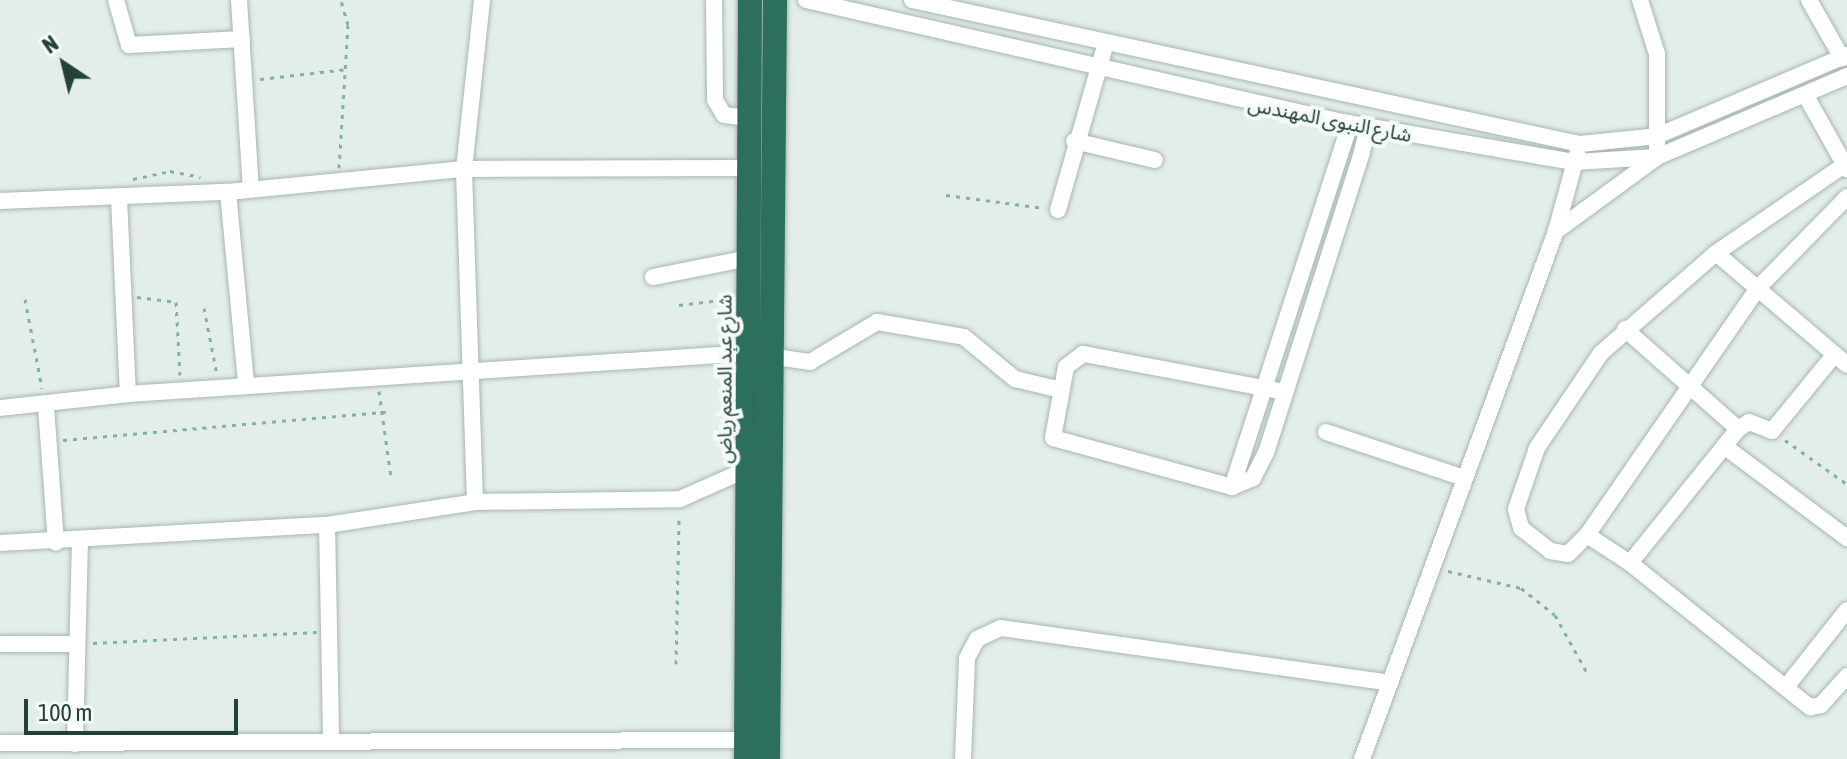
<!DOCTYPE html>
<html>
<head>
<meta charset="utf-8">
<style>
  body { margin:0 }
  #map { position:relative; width:1847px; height:759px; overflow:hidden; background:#e4eee9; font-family:"Asap Condensed","Noto Sans Arabic",sans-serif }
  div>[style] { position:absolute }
  .path>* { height:3px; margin-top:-1.5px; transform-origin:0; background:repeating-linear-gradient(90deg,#82b3a1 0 4px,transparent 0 10px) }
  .roads { filter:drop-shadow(0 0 2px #a6b7b0) drop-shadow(0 0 2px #a6b7b0) }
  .minor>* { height:16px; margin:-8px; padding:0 8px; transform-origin:8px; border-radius:8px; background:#fff }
  .highway>* { height:24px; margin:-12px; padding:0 12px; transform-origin:12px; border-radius:12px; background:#2c6f5d }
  span { translate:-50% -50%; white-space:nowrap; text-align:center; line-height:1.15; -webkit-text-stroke:8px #f5faf7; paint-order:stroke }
  .street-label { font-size:20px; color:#224137 }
  .north { position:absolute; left:24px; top:24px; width:80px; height:80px; -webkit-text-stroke:6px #f5faf7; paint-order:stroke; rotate:325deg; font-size:22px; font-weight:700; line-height:32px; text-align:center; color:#224137 }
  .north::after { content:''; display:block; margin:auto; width:28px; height:36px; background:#224137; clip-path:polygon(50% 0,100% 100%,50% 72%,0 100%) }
  .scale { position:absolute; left:24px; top:699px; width:214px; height:36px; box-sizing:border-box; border:4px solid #224137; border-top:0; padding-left:10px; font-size:24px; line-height:28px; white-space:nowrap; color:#224137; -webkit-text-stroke:6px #f5faf7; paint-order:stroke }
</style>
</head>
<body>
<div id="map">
  <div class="path">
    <i style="left:260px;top:79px;width:88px;rotate:-6.6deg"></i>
    <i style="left:339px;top:168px;width:143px;rotate:-86.4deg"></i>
    <i style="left:348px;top:25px;width:26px;rotate:-106deg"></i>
    <i style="left:133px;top:179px;width:38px;rotate:-12deg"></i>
    <i style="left:170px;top:171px;width:31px;rotate:11deg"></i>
    <i style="left:946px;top:195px;width:100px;rotate:7.5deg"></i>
    <i style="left:137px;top:297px;width:39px;rotate:7deg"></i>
    <i style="left:176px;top:302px;width:73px;rotate:86.9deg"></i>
    <i style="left:25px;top:299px;width:91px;rotate:79.2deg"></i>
    <i style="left:679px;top:305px;width:50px;rotate:-6.8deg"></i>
    <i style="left:204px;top:308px;width:68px;rotate:79deg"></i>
    <i style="left:379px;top:391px;width:88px;rotate:82.1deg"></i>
    <i style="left:63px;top:440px;width:324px;rotate:-5deg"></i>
    <i style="left:1785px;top:440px;width:76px;rotate:35.4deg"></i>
    <i style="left:1448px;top:571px;width:75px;rotate:13.1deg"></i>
    <i style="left:1521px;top:588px;width:43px;rotate:38.5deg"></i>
    <i style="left:1555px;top:615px;width:70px;rotate:60.9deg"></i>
    <i style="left:93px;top:643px;width:224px;rotate:-2.8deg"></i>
    <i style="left:676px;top:664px;width:149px;rotate:-88.8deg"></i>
  </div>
  <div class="roads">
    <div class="minor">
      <i style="left:116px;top:0;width:47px;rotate:73.9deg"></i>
      <i style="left:129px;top:45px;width:113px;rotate:-3deg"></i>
      <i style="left:239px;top:0;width:189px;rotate:86.4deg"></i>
      <i style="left:714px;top:0;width:100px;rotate:89.4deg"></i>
      <i style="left:715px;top:100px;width:17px;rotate:59deg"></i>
      <i style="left:724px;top:115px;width:26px;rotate:7deg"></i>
      <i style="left:806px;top:0;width:550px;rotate:12.82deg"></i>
      <i style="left:1342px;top:122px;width:235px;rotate:9.8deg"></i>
      <i style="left:1574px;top:162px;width:83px;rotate:-3.4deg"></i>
      <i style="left:1657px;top:157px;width:207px;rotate:-23.1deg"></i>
      <i style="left:912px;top:0;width:683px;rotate:12.17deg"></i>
      <i style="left:1580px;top:144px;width:77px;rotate:-5.9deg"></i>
      <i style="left:1657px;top:136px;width:207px;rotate:-23.1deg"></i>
      <i style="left:1809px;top:0;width:67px;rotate:60.4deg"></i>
      <i style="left:1806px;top:96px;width:84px;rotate:60.7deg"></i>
      <i style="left:1074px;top:141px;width:83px;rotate:13.2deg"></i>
      <i style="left:1847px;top:163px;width:159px;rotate:145.5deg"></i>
      <i style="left:1716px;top:253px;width:152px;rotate:139deg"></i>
      <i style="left:1601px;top:353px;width:115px;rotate:124deg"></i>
      <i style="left:1537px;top:448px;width:65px;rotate:109deg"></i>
      <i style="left:1516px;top:509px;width:20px;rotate:75deg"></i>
      <i style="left:1521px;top:528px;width:37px;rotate:38deg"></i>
      <i style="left:1550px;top:551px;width:18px;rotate:9deg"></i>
      <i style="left:1568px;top:554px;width:27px;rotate:-45deg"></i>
      <i style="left:1587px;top:535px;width:51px;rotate:33.1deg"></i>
      <i style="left:1630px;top:563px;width:231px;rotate:38.7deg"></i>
      <i style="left:1810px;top:707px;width:11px;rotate:-10deg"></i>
      <i style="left:1821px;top:705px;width:39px;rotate:-48deg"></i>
      <i style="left:228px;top:192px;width:192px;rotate:84.6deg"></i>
      <i style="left:119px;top:198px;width:196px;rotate:87.4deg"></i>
      <i style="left:128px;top:394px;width:622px;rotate:-3.78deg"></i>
      <i style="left:749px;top:353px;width:62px;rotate:8.4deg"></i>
      <i style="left:810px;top:362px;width:78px;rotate:-30.8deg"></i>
      <i style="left:877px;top:322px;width:88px;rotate:9.8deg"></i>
      <i style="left:964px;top:337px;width:66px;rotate:39.5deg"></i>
      <i style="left:1015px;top:379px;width:47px;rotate:13.4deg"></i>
      <i style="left:0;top:201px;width:228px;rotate:-2.3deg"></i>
      <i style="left:228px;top:192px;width:237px;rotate:-5.6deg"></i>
      <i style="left:464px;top:169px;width:286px;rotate:-0.2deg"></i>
      <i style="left:1058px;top:210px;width:174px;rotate:-74deg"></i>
      <i style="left:1556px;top:231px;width:125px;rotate:-36.2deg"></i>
      <i style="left:1657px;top:157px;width:103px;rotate:-90deg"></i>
      <i style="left:1657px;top:54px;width:57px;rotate:-107.5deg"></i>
      <i style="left:1716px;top:253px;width:172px;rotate:40.5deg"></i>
      <i style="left:653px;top:277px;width:98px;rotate:-11.2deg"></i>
      <i style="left:1625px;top:329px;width:151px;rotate:41.5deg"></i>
      <i style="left:1285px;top:392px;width:206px;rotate:-169.3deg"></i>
      <i style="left:1083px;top:354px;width:21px;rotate:143deg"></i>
      <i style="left:1066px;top:367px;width:72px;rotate:100.4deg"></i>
      <i style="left:1053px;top:438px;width:186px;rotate:15.3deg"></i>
      <i style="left:1232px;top:487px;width:23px;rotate:-23deg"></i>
      <i style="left:1253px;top:478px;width:28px;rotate:-63deg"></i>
      <i style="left:1266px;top:453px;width:316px;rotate:-72.3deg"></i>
      <i style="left:1362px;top:152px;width:26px;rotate:-77deg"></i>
      <i style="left:46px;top:407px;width:136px;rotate:85.8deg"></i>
      <i style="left:0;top:408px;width:129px;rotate:-6.2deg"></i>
      <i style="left:1326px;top:432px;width:145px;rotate:18.4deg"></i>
      <i style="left:1724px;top:446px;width:154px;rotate:36.8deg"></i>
      <i style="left:1232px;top:487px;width:382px;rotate:-72deg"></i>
      <i style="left:475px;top:502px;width:333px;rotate:-91.9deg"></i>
      <i style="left:464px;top:169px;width:170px;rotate:-83.9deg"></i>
      <i style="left:327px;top:525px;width:214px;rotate:88.9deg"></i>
      <i style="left:1587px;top:535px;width:300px;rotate:-55.3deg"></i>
      <i style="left:1758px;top:288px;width:127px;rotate:-45.6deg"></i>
      <i style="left:0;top:543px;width:327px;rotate:-3.2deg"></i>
      <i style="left:327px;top:525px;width:150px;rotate:-8.8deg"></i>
      <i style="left:475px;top:502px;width:205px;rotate:-0.8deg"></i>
      <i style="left:680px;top:499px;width:74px;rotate:-23.8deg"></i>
      <i style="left:1630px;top:563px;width:172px;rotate:-51.1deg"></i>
      <i style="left:1738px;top:429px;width:13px;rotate:-32deg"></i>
      <i style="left:1749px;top:422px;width:25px;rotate:21deg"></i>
      <i style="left:1772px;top:431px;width:99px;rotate:-50.7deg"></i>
      <i style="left:0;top:644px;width:77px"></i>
      <i style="left:1786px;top:687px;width:98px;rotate:-51.6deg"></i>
      <i style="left:0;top:743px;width:746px;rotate:-0.23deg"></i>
      <i style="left:75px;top:744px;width:201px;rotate:-88.6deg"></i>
      <i style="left:963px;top:759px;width:101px;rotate:-87.7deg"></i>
      <i style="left:967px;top:658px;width:21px;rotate:-62deg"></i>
      <i style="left:977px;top:639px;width:26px;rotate:-25deg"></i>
      <i style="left:1001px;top:628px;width:393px;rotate:8deg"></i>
      <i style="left:1362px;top:759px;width:563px;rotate:-69.83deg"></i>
      <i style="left:1556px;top:231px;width:80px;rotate:-74.7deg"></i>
    </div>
    <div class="highway">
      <i style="left:746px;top:759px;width:759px;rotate:-89.7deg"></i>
      <i style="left:768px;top:759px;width:759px;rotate:-89.47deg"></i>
    </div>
  </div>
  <div class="street-label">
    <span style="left:1330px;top:119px;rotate:11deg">شارع النبوى المهندس</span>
    <span style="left:724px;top:379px;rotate:-90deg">شارع عبد المنعم رياض</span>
  </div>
  <div class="north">N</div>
  <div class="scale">100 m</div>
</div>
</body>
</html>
